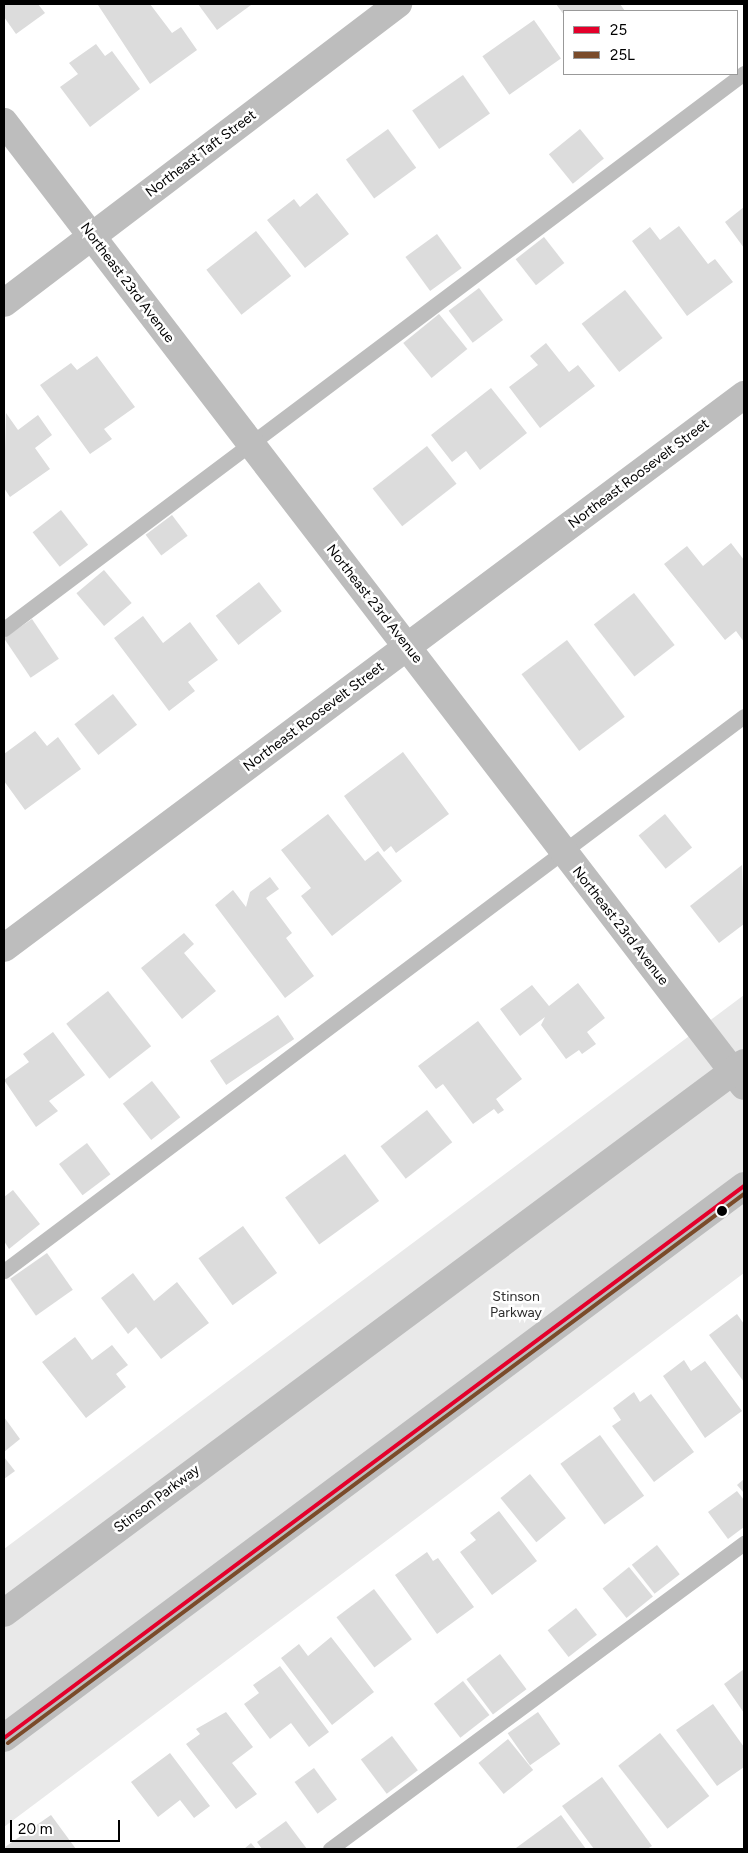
<!DOCTYPE html>
<html>
<head>
<meta charset="utf-8">
<style>
  body { margin:0 }
  #map { position:relative; width:748px; height:1853px; overflow:hidden; background:#fff; font-family:Figtree,sans-serif }
  div>[style] { position:absolute }
  .green>* { inset:0; background:#e9e9e9 }
  .building>* { inset:0; background:#dcdcdc; transform-origin:0 0 }
  .service>* { height:15px; margin:-7.5px; padding:0 7.5px; transform-origin:7.5px; border-radius:7.5px; background:#bdbdbd }
  .minor>* { height:28px; margin:-14px; padding:0 14px; transform-origin:14px; border-radius:14px; background:#bdbdbd }
  .bus-1>* { height:4px; margin:-2px; padding:0 2px; transform-origin:2px; border-radius:2px; background:#e4002b }
  .bus-2>* { height:4px; margin:-2px; padding:0 2px; transform-origin:2px; border-radius:2px; background:#7a4b2a }
  .dots>* { width:14px; height:14px; translate:-50% -50%; box-sizing:border-box; border:2px solid #fff; border-radius:50% }
  span { translate:-50% -50%; white-space:nowrap; text-align:center; line-height:1.15; -webkit-text-stroke:5px #fff; paint-order:stroke }
  .street-label { font-size:14px; color:#000 }
  .park-label { font-size:14px; color:#2e2e2e }
  .frame { position:absolute; inset:0; border:5px solid #000; pointer-events:none }
  .legend { position:absolute; left:563px; top:10px; width:175px; height:65px; box-sizing:border-box; background:#fff; border:1px solid #999; margin:0; padding:6px 9px; list-style:none; font-size:15px; color:#000 }
  .legend li { display:flex; align-items:center; gap:10px; height:25px }
  .legend b { width:25px; border:1px solid #999 }
  .scale { position:absolute; left:10px; top:1820px; width:110px; height:22px; box-sizing:border-box; border:2px solid #000; border-top:0; padding-left:6px; font-size:15px; line-height:18px; white-space:nowrap; color:#000; -webkit-text-stroke:4px #fff; paint-order:stroke }
</style>
</head>
<body>
<div id="map">
  <div class="green">
    <i style="clip-path:polygon(744px 995px,744px 1273px,4px 1827px,4px 1549px)"></i>
  </div>
  <div class="building">
    <i style="clip-path:polygon(4px 4px,38px 4px,45px 13px,16px 34px,4px 17px)"></i>
    <i style="clip-path:polygon(150px 4px,172px 33px,181px 27px,197px 50px,150px 84px,98px 5px)"></i>
    <i style="clip-path:polygon(198px 4px,250px 4px,251px 5px,217px 30px)"></i>
    <i style="clip-path:polygon(556px 4px,620px 4px,625px 11px,564px 11px,564px 15px)"></i>
    <i style="left:534px;top:20px;width:47px;height:63px;rotate:55deg"></i>
    <i style="clip-path:polygon(96px 44px,105px 56px,112px 51px,140px 89px,90px 127px,60px 87px,78px 74px,69px 63px)"></i>
    <i style="left:463px;top:75px;width:47px;height:62px;rotate:55deg"></i>
    <i style="left:388px;top:129px;width:48px;height:52px;rotate:54deg"></i>
    <i style="left:580px;top:129px;width:38px;height:40px;rotate:51deg"></i>
    <i style="clip-path:polygon(317px 193px,349px 234px,305px 268px,267px 220px,294px 199px,300px 207px)"></i>
    <i style="clip-path:polygon(744px 207px,744px 248px,725px 222px)"></i>
    <i style="clip-path:polygon(679px 226px,708px 264px,715px 259px,733px 282px,687px 316px,632px 241px,650px 227px,660px 240px)"></i>
    <i style="left:256px;top:231px;width:57px;height:63px;rotate:52deg"></i>
    <i style="left:437px;top:234px;width:42px;height:39px;rotate:54deg"></i>
    <i style="left:544px;top:237px;width:33px;height:36px;rotate:52deg"></i>
    <i style="left:479px;top:288px;width:40px;height:38px;rotate:53deg"></i>
    <i style="left:625px;top:290px;width:61px;height:55px;rotate:52deg"></i>
    <i style="left:439px;top:314px;width:45px;height:46px;rotate:51deg"></i>
    <i style="clip-path:polygon(546px 343px,569px 372px,578px 365px,595px 386px,540px 428px,509px 387px,538px 365px,530px 356px)"></i>
    <i style="clip-path:polygon(97px 356px,135px 407px,104px 429px,112px 439px,90px 454px,40px 385px,71px 363px,77px 370px)"></i>
    <i style="clip-path:polygon(491px 388px,527px 433px,480px 470px,466px 451px,452px 462px,431px 435px)"></i>
    <i style="clip-path:polygon(6px 413px,18px 430px,38px 415px,52px 435px,35px 448px,50px 469px,10px 497px,4px 488px)"></i>
    <i style="left:427px;top:446px;width:48px;height:69px;rotate:52deg"></i>
    <i style="left:61px;top:510px;width:44px;height:36px;rotate:52deg"></i>
    <i style="left:172px;top:515px;width:26px;height:33px;rotate:53deg"></i>
    <i style="clip-path:polygon(731px 543px,744px 560px,744px 642px,736px 631px,725px 640px,664px 564px,687px 546px,703px 566px)"></i>
    <i style="left:104px;top:570px;width:43px;height:36px;rotate:50deg"></i>
    <i style="left:259px;top:582px;width:37px;height:55px;rotate:52deg"></i>
    <i style="left:634px;top:593px;width:66px;height:51px;rotate:52deg"></i>
    <i style="clip-path:polygon(143px 616px,163px 643px,190px 622px,218px 660px,188px 682px,195px 691px,169px 711px,114px 638px)"></i>
    <i style="left:32px;top:619px;width:48px;height:34px;rotate:56deg"></i>
    <i style="left:567px;top:640px;width:96px;height:57px;rotate:53deg"></i>
    <i style="left:113px;top:694px;width:39px;height:49px;rotate:52deg"></i>
    <i style="clip-path:polygon(35px 731px,47px 746px,58px 737px,81px 769px,25px 810px,4px 781px,4px 754px)"></i>
    <i style="clip-path:polygon(403px 752px,449px 814px,396px 853px,391px 846px,384px 852px,344px 796px)"></i>
    <i style="clip-path:polygon(328px 814px,365px 861px,378px 851px,402px 881px,332px 936px,301px 896px,311px 888px,281px 850px)"></i>
    <i style="left:665px;top:814px;width:43px;height:34px;rotate:51deg"></i>
    <i style="clip-path:polygon(742px 865px,744px 924px,719px 943px,690px 906px)"></i>
    <i style="clip-path:polygon(270px 877px,279px 889px,266px 898px,292px 933px,286px 938px,314px 976px,285px 998px,215px 905px,233px 890px,246px 907px,250px 892px)"></i>
    <i style="clip-path:polygon(184px 933px,194px 944px,184px 953px,216px 991px,182px 1019px,141px 968px)"></i>
    <i style="clip-path:polygon(578px 983px,605px 1018px,587px 1032px,596px 1044px,582px 1054px,579px 1050px,566px 1059px,541px 1025px,545px 1017px,520px 1036px,500px 1009px,532px 985px,549px 1006px)"></i>
    <i style="left:108px;top:991px;width:70px;height:53px;rotate:52deg"></i>
    <i style="left:278px;top:1015px;width:29px;height:82px;rotate:56deg"></i>
    <i style="clip-path:polygon(478px 1021px,522px 1079px,496px 1099px,504px 1110px,498px 1114px,494px 1109px,473px 1124px,443px 1084px,436px 1089px,418px 1066px)"></i>
    <i style="clip-path:polygon(53px 1032px,85px 1075px,49px 1101px,58px 1111px,36px 1127px,4px 1080px,29px 1062px,23px 1054px)"></i>
    <i style="left:152px;top:1081px;width:46px;height:37px;rotate:52deg"></i>
    <i style="left:427px;top:1110px;width:41px;height:59px;rotate:52deg"></i>
    <i style="left:87px;top:1143px;width:39px;height:35px;rotate:53deg"></i>
    <i style="left:345px;top:1154px;width:58px;height:74px;rotate:54deg"></i>
    <i style="clip-path:polygon(13px 1190px,40px 1224px,9px 1249px,4px 1241px,4px 1197px)"></i>
    <i style="left:243px;top:1226px;width:58px;height:55px;rotate:54deg"></i>
    <i style="left:47px;top:1253px;width:45px;height:45px;rotate:55deg"></i>
    <i style="clip-path:polygon(133px 1273px,154px 1301px,177px 1282px,209px 1323px,161px 1359px,136px 1327px,128px 1334px,101px 1298px)"></i>
    <i style="clip-path:polygon(737px 1314px,744px 1324px,744px 1382px,709px 1335px)"></i>
    <i style="clip-path:polygon(75px 1337px,92px 1360px,112px 1345px,128px 1365px,116px 1374px,126px 1387px,86px 1418px,42px 1362px)"></i>
    <i style="clip-path:polygon(684px 1360px,691px 1371px,705px 1361px,742px 1411px,705px 1438px,663px 1376px)"></i>
    <i style="clip-path:polygon(634px 1392px,640px 1402px,651px 1394px,694px 1452px,654px 1482px,612px 1426px,621px 1420px,613px 1408px)"></i>
    <i style="clip-path:polygon(4px 1417px,20px 1439px,4px 1452px)"></i>
    <i style="left:600px;top:1435px;width:75px;height:49px;rotate:54deg"></i>
    <i style="clip-path:polygon(4px 1457px,15px 1471px,4px 1479px)"></i>
    <i style="left:530px;top:1474px;width:57px;height:38px;rotate:51deg"></i>
    <i style="clip-path:polygon(744px 1479px,744px 1493px,737px 1485px)"></i>
    <i style="clip-path:polygon(737px 1491px,744px 1500px,744px 1527px,728px 1539px,708px 1512px)"></i>
    <i style="clip-path:polygon(499px 1511px,537px 1561px,492px 1595px,460px 1552px,476px 1540px,470px 1533px)"></i>
    <i style="left:657px;top:1545px;width:37px;height:32px;rotate:52deg"></i>
    <i style="clip-path:polygon(427px 1552px,433px 1561px,438px 1558px,474px 1607px,437px 1634px,395px 1575px)"></i>
    <i style="left:629px;top:1567px;width:38px;height:34px;rotate:51deg"></i>
    <i style="left:374px;top:1589px;width:63px;height:47px;rotate:53deg"></i>
    <i style="left:576px;top:1608px;width:34px;height:36px;rotate:52deg"></i>
    <i style="clip-path:polygon(331px 1637px,374px 1692px,332px 1725px,281px 1658px,299px 1644px,308px 1656px)"></i>
    <i style="left:500px;top:1654px;width:44px;height:42px;rotate:53deg"></i>
    <i style="clip-path:polygon(280px 1666px,329px 1732px,309px 1747px,291px 1723px,270px 1739px,244px 1704px,259px 1693px,253px 1685px)"></i>
    <i style="clip-path:polygon(744px 1669px,744px 1713px,724px 1684px)"></i>
    <i style="left:463px;top:1681px;width:43px;height:37px;rotate:52deg"></i>
    <i style="clip-path:polygon(713px 1704px,744px 1747px,744px 1767px,717px 1786px,676px 1730px)"></i>
    <i style="clip-path:polygon(226px 1712px,253px 1747px,232px 1763px,257px 1794px,236px 1809px,186px 1744px,200px 1734px,196px 1729px)"></i>
    <i style="left:538px;top:1712px;width:39px;height:37px;rotate:55deg"></i>
    <i style="left:660px;top:1733px;width:80px;height:53px;rotate:52deg"></i>
    <i style="left:392px;top:1736px;width:43px;height:39px;rotate:53deg"></i>
    <i style="left:508px;top:1739px;width:40px;height:38px;rotate:51deg"></i>
    <i style="clip-path:polygon(170px 1753px,210px 1806px,194px 1818px,180px 1800px,158px 1817px,131px 1782px)"></i>
    <i style="left:314px;top:1768px;width:39px;height:24px;rotate:54deg"></i>
    <i style="clip-path:polygon(602px 1777px,652px 1846px,647px 1849px,594px 1849px,562px 1806px)"></i>
    <i style="clip-path:polygon(51px 1815px,76px 1849px,6px 1849px,5px 1847px)"></i>
    <i style="clip-path:polygon(561px 1815px,586px 1849px,517px 1849px,516px 1848px)"></i>
    <i style="clip-path:polygon(286px 1821px,307px 1849px,262px 1849px,257px 1842px)"></i>
    <i style="clip-path:polygon(251px 1843px,256px 1849px,244px 1849px)"></i>
  </div>
  <div class="service">
    <i style="left:4px;top:629px;width:926px;rotate:-36.92deg"></i>
    <i style="left:4px;top:1271px;width:925px;rotate:-36.87deg"></i>
    <i style="left:330px;top:1849px;width:515px;rotate:-36.47deg"></i>
  </div>
  <div class="minor">
    <i style="left:4px;top:122px;width:1215px;rotate:52.49deg"></i>
    <i style="left:4px;top:303px;width:495px;rotate:-37.2deg"></i>
    <i style="left:4px;top:948px;width:924px;rotate:-36.77deg"></i>
    <i style="left:4px;top:1613px;width:922px;rotate:-36.62deg"></i>
    <i style="left:4px;top:1738px;width:923px;rotate:-36.72deg"></i>
  </div>
  <div class="bus-1">
    <i style="left:4px;top:1738px;width:923px;rotate:-36.72deg"></i>
  </div>
  <div class="bus-2">
    <i style="left:8px;top:1743px;width:918px;rotate:-36.72deg"></i>
  </div>
  <div class="dots">
    <i style="left:722px;top:1211px;background:#000"></i>
  </div>
  <div class="street-label">
    <span style="left:201px;top:154px;rotate:-37deg">Northeast Taft Street</span>
    <span style="left:127px;top:283px;rotate:53deg">Northeast 23rd Avenue</span>
    <span style="left:639px;top:474px;rotate:-37deg">Northeast Roosevelt Street</span>
    <span style="left:374px;top:604px;rotate:52deg">Northeast 23rd Avenue</span>
    <span style="left:314px;top:717px;rotate:-37deg">Northeast Roosevelt Street</span>
    <span style="left:620px;top:926px;rotate:52deg">Northeast 23rd Avenue</span>
    <span style="left:157px;top:1499px;rotate:-37deg">Stinson Parkway</span>
  </div>
  <div class="park-label">
    <span style="left:516px;top:1305px">Stinson<br>Parkway</span>
  </div>
  <div class="frame"></div>
  <ul class="legend">
  <li><b style="height:6px;background:#e4002b"></b>25</li>
  <li><b style="height:6px;background:#7a4b2a"></b>25L</li>
  </ul>
  <div class="scale">20 m</div>
</div>
</body>
</html>
